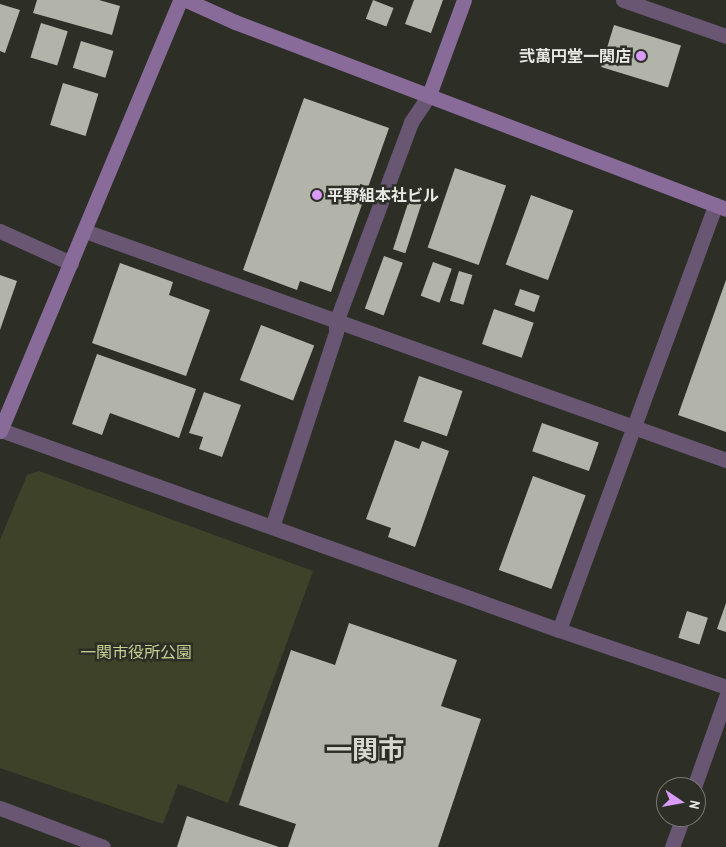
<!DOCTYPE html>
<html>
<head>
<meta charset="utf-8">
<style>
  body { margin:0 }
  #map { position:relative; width:726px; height:847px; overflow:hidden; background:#2d2f27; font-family:"Archivo Narrow","Noto Sans JP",sans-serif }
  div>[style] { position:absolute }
  .green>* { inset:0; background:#3d4228 }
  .building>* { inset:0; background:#b2b4aa; transform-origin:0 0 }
  .lane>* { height:15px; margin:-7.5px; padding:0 7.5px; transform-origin:7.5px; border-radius:7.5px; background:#685672 }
  .street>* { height:15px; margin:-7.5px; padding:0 7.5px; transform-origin:7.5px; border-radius:7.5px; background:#685672 }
  .secondary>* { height:15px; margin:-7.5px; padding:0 7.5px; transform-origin:7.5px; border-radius:7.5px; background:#886b99 }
  .dots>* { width:14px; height:14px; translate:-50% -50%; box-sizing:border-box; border:2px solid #2d2f27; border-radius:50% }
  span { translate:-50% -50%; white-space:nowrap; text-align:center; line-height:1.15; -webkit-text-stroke:5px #2d2f27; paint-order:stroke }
  .poi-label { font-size:16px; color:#e8e9e4; font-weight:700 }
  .right { translate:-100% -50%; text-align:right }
  .left { translate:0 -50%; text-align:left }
  .park-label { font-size:16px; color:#c6d093 }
  .town-label { font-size:26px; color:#d6d8cd; font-weight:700 }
  .north { position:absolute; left:656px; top:777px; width:50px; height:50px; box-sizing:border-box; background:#2d2f27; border:1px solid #787973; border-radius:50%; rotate:102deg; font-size:14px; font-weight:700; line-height:20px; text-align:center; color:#e8e9e4 }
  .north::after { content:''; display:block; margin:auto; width:18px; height:22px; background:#d89bf8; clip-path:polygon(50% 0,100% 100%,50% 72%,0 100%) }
</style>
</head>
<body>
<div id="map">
  <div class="green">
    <i style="clip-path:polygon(39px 471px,313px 571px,228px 803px,178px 784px,163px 824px,0 768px,0 540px,27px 475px)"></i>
  </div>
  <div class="building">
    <i style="clip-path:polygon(37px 0,99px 0,120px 6px,112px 35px,33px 13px)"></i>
    <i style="left:373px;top:0;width:22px;height:20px;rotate:21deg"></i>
    <i style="clip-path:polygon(414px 0,443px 0,431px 33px,405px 24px)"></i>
    <i style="clip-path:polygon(0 4px,20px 10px,5px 53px,0 51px)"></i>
    <i style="left:41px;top:23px;width:28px;height:36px;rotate:17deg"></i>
    <i style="left:614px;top:25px;width:70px;height:44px;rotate:17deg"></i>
    <i style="left:81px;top:41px;width:34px;height:28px;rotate:17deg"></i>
    <i style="left:63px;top:83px;width:37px;height:44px;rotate:17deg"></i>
    <i style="clip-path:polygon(304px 98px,389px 128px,331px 292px,300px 281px,297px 290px,243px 270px)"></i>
    <i style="left:455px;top:168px;width:54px;height:84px;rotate:19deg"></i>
    <i style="left:531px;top:195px;width:45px;height:74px;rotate:20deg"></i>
    <i style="left:410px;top:197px;width:13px;height:55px;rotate:18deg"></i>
    <i style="left:384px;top:256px;width:20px;height:56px;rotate:20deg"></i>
    <i style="left:433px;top:262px;width:20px;height:36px;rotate:20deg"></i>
    <i style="clip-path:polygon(120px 263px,173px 282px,169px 295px,210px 310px,186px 376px,92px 343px)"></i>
    <i style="left:459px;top:271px;width:14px;height:31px;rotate:17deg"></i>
    <i style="clip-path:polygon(0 275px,17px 281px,0 330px)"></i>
    <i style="clip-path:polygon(726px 280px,726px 432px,678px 415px)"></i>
    <i style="left:520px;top:289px;width:21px;height:17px;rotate:19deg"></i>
    <i style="left:494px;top:309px;width:42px;height:37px;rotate:19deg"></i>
    <i style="left:261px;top:325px;width:57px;height:59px;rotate:21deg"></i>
    <i style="clip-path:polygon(97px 354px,196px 389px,179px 438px,110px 413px,102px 435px,72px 424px)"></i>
    <i style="left:419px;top:376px;width:46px;height:48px;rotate:19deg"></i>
    <i style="clip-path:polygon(204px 392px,241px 405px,222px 457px,199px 449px,203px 437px,189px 433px)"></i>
    <i style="left:542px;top:423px;width:60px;height:30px;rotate:19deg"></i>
    <i style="clip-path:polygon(395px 440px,419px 449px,422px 441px,449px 451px,415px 547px,388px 537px,391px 528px,366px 519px)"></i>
    <i style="left:533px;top:476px;width:56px;height:100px;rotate:20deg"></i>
    <i style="clip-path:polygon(726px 603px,726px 632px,717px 629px)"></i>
    <i style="left:687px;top:611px;width:22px;height:28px;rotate:18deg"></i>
    <i style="clip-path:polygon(349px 623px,457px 660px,441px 706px,481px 719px,438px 847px,288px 847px,296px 824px,239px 805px,291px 650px,335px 665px)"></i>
    <i style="clip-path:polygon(187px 816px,279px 847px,177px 847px)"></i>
  </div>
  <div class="lane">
    <i style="left:694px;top:787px;width:96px;rotate:-70.4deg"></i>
    <i style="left:0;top:808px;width:110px;rotate:20.7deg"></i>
    <i style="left:672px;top:847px;width:32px;rotate:-70deg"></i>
  </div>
  <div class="street">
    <i style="left:623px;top:0;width:109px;rotate:19.3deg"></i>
    <i style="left:0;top:231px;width:78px;rotate:24.3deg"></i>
    <i style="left:85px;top:231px;width:681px;rotate:19.66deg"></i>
    <i style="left:1px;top:430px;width:593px;rotate:19.72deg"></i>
    <i style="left:559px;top:630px;width:176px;rotate:18.8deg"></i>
    <i style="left:272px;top:527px;width:205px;rotate:-71.8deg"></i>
    <i style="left:336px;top:332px;width:10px;rotate:-90deg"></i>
    <i style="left:336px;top:322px;width:214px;rotate:-69.4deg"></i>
    <i style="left:411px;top:122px;width:32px;rotate:-56deg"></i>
    <i style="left:559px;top:630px;width:453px;rotate:-69.8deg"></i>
  </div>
  <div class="secondary">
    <i style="left:186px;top:0;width:54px;rotate:24.2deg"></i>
    <i style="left:235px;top:22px;width:525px;rotate:20.85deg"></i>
    <i style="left:429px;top:95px;width:101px;rotate:-69.8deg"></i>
    <i style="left:0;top:431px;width:467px;rotate:-67.3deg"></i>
  </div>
  <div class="dots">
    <i style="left:641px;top:56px;background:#d89bf8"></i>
    <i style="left:317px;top:195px;background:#d89bf8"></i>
  </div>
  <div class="poi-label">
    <span class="right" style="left:631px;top:56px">弐萬円堂一関店</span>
    <span class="left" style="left:327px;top:195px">平野組本社ビル</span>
  </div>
  <div class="park-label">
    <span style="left:136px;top:652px">一関市役所公園</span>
  </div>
  <div class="town-label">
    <span style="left:365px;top:750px">一関市</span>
  </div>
  <div class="north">N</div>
</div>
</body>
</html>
